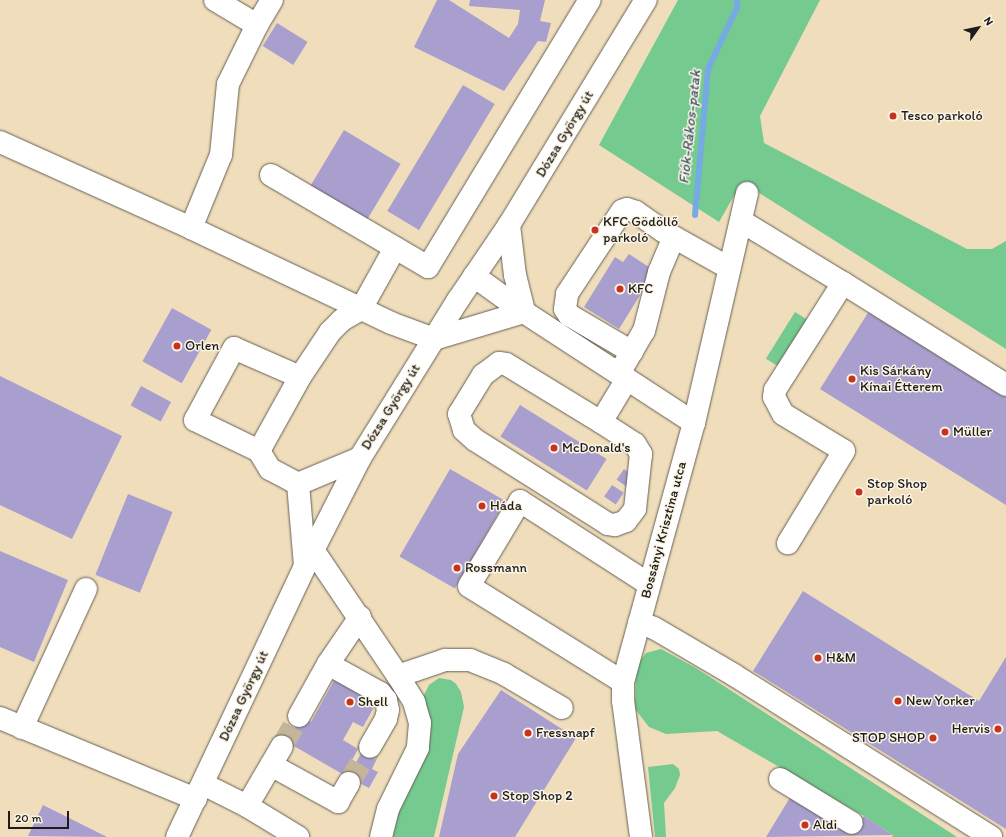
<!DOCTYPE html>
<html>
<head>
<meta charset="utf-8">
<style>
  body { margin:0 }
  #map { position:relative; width:1006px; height:837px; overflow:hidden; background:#efddbb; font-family:Itim,sans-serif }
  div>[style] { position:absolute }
  .green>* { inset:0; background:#74ca8f; transform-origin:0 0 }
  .stream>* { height:6px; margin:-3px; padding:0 3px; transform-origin:3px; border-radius:3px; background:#76aae3 }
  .building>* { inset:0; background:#a89fcf; transform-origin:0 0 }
  .minor-tunnel>* { height:22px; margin-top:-11px; transform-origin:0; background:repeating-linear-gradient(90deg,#c5b69b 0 22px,transparent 0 33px) }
  .roads { filter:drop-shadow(0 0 1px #666054) drop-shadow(0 0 1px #666054) }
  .minor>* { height:22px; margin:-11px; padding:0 11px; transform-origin:11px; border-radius:11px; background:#fff }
  .major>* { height:22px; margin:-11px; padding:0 11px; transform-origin:11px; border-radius:11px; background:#fff }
  .dots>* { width:11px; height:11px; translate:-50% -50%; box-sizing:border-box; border:2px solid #fcf5e5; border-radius:50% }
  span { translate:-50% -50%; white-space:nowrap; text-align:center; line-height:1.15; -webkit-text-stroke:3px #fcf5e5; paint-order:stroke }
  .poi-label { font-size:14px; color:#1c1c1c }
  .left { translate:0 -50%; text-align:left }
  .right { translate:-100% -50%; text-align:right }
  .street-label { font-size:14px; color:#1c1c1c }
  .water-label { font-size:15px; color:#40556c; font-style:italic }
  .north { position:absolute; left:958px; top:8px; width:40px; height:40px; -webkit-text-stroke:3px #fcf5e5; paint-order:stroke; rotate:57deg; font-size:11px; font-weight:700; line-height:16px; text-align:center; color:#1c1c1c }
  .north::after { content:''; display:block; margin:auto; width:14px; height:18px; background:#1c1c1c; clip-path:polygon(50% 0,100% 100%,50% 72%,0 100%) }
  .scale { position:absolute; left:8px; top:811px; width:61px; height:18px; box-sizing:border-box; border:2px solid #1c1c1c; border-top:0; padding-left:5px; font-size:12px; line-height:14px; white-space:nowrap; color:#1c1c1c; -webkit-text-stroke:3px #fcf5e5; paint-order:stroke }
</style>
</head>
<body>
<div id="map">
  <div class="green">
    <i style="clip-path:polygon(678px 0,820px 0,760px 116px,764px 143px,967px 249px,992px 249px,1006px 241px,1006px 349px,742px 182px,719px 222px,599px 145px)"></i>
    <i style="left:795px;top:312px;width:15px;height:55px;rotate:32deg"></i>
    <i style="clip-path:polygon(661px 649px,696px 668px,957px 837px,892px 837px,893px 835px,864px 816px,717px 731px,666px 734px,649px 727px,635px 709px,636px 666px,646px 653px)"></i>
    <i style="clip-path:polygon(439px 678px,451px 680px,456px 684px,461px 692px,464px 707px,434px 837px,387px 837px,423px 697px,429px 685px)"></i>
    <i style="clip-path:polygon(673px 764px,679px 769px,680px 775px,675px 788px,664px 803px,666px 837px,655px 837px,648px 767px)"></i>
  </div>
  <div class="stream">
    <i style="left:695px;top:215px;width:147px;rotate:-84.9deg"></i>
    <i style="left:708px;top:69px;width:68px;rotate:-64.6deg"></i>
    <i style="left:737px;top:8px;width:8px;rotate:-90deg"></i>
  </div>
  <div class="building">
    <i style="clip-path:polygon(437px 0,449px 0,509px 38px,518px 24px,520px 10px,469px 6px,470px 0,545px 0,540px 21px,551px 23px,546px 42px,538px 41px,504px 91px,414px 47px)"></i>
    <i style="left:277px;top:23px;width:36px;height:27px;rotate:32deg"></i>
    <i style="left:463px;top:85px;width:37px;height:147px;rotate:31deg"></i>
    <i style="left:344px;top:130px;width:66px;height:66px;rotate:31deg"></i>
    <i style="clip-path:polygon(629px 254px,655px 271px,619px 329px,584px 307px,615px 257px,623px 262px)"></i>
    <i style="left:172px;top:308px;width:45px;height:61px;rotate:29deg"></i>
    <i style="clip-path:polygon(871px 308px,1006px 392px,1006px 505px,820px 389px)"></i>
    <i style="clip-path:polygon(0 376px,122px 436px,72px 539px,0 505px)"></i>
    <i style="left:141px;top:386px;width:34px;height:22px;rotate:28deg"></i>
    <i style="left:520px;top:405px;width:102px;height:37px;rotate:32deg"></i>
    <i style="left:450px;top:469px;width:64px;height:101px;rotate:30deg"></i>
    <i style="left:624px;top:469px;width:12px;height:13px;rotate:35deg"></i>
    <i style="left:612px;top:485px;width:14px;height:14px;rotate:34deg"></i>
    <i style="left:128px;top:494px;width:48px;height:87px;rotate:22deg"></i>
    <i style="clip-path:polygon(0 551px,68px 580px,34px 662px,0 647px)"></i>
    <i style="clip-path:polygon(803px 591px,979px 701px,1006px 657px,1006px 829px,753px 671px)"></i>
    <i style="clip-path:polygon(336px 677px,378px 700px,363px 727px,353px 722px,343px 740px,358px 749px,344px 775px,287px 742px,301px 717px,311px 722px)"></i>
    <i style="clip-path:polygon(501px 690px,576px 738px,515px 837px,439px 837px,458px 754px)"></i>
    <i style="clip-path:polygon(364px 748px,378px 756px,372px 769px,378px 772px,369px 788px,348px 777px)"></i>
    <i style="clip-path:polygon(791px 796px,852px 835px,864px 816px,893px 835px,766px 837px)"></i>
    <i style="clip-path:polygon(43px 805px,107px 837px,28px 836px)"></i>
  </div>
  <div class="minor-tunnel">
    <i style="left:282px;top:746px;width:34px;rotate:-60deg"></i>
    <i style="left:349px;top:783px;width:42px;rotate:-59.7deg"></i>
  </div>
  <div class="roads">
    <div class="minor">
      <i style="left:215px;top:0;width:49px;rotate:30.8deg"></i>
      <i style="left:0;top:142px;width:209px;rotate:24.2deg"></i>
      <i style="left:191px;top:228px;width:221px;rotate:25.4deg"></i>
      <i style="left:391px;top:323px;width:46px;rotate:20.4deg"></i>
      <i style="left:434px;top:339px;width:94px;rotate:-16.7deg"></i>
      <i style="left:271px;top:175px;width:182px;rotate:30.4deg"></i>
      <i style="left:428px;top:267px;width:312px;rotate:-58.8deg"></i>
      <i style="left:741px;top:221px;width:119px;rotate:31.3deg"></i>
      <i style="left:843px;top:283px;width:127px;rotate:122.4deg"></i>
      <i style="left:775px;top:390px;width:7px;rotate:98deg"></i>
      <i style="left:774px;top:397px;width:19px;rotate:62deg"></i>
      <i style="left:783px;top:414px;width:71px;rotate:31.2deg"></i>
      <i style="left:844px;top:451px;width:108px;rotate:121.3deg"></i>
      <i style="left:509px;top:225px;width:50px;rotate:83.2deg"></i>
      <i style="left:515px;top:275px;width:38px;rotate:76deg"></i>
      <i style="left:191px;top:228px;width:79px;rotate:-67.7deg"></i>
      <i style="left:221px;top:155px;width:71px;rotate:-84.4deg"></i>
      <i style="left:228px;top:84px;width:66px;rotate:-63.8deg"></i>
      <i style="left:257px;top:25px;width:29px;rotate:-59deg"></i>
      <i style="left:474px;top:276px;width:62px;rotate:35.8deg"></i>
      <i style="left:524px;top:312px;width:203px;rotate:33.1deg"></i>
      <i style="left:843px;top:283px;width:192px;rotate:32deg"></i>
      <i style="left:632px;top:352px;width:73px;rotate:-149.6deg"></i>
      <i style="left:569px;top:315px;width:7px;rotate:-124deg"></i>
      <i style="left:565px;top:309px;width:15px;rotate:-82deg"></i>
      <i style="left:567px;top:294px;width:100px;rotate:-56.5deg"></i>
      <i style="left:622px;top:211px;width:5px;rotate:-22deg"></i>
      <i style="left:627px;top:209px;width:9px;rotate:18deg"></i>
      <i style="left:636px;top:212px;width:33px;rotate:35deg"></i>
      <i style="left:663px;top:231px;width:76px;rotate:29.3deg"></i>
      <i style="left:624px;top:365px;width:39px;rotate:-60deg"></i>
      <i style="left:644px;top:331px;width:61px;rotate:-75.7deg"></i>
      <i style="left:659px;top:272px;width:38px;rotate:-67deg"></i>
      <i style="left:300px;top:377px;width:72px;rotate:-156.3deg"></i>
      <i style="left:234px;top:348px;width:82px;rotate:118.4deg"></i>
      <i style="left:195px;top:420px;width:71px;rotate:25.8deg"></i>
      <i style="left:259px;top:451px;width:21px;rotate:59deg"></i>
      <i style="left:270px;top:469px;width:32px;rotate:28deg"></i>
      <i style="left:298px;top:484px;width:67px;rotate:-22.8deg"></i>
      <i style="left:601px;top:422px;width:40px;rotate:32.9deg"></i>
      <i style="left:635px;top:444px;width:12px;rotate:59deg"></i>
      <i style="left:641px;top:454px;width:55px;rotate:96.2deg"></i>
      <i style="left:635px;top:509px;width:15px;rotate:127deg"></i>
      <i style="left:626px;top:521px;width:12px;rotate:160deg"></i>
      <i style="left:615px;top:525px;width:7px;rotate:-172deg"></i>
      <i style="left:608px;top:524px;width:157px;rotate:-147.7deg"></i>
      <i style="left:475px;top:440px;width:15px;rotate:-138deg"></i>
      <i style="left:464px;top:430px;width:17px;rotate:-107deg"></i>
      <i style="left:459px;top:414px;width:46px;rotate:-58.4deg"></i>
      <i style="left:483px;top:375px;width:20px;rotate:-37deg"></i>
      <i style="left:499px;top:363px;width:7px;rotate:8deg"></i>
      <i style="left:506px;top:364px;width:111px;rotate:31.4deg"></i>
      <i style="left:601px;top:422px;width:50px;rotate:-58.8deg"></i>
      <i style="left:259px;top:451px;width:85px;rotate:-61deg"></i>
      <i style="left:300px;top:377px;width:54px;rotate:-56.3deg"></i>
      <i style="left:330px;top:332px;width:17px;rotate:-45deg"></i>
      <i style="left:342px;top:320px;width:22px;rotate:-30deg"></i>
      <i style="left:361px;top:309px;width:70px;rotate:-60.9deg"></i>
      <i style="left:298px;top:484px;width:82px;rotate:85.1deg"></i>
      <i style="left:313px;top:550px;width:152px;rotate:56deg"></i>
      <i style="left:398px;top:676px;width:31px;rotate:58deg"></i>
      <i style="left:414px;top:702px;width:22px;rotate:74deg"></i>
      <i style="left:420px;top:723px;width:25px;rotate:95deg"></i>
      <i style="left:418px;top:748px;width:68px;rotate:116.2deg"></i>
      <i style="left:388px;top:809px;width:29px;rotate:104deg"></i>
      <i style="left:639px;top:622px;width:16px;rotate:22deg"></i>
      <i style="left:654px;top:628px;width:93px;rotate:30.4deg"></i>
      <i style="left:734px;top:675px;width:304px;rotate:32.2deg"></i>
      <i style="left:328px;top:664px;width:60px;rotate:29.1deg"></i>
      <i style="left:380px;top:693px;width:9px;rotate:49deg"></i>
      <i style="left:386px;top:700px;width:10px;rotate:79deg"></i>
      <i style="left:388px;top:710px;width:9px;rotate:103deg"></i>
      <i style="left:386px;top:719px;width:32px;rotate:120deg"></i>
      <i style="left:398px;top:676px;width:50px;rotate:-18.8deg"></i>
      <i style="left:445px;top:660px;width:25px"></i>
      <i style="left:470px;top:660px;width:37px;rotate:22deg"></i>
      <i style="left:504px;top:674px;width:67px;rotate:30.4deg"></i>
      <i style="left:623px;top:682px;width:181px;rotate:-148.1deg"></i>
      <i style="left:469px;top:586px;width:99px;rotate:-59deg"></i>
      <i style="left:520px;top:501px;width:153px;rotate:32.8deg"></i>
      <i style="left:299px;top:716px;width:60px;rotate:-60.9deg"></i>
      <i style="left:328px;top:664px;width:57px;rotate:-55.8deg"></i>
      <i style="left:0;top:718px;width:212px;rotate:22.5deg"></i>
      <i style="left:22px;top:728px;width:153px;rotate:-65.3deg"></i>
      <i style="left:271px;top:765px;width:77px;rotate:28.9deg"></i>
      <i style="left:338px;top:802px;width:22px;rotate:-60deg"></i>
      <i style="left:780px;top:779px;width:84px;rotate:31.4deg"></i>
      <i style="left:203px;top:784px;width:49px;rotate:26.6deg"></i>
      <i style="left:247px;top:806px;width:60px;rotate:31.3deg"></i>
      <i style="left:247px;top:806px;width:69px;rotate:-59.7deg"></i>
      <i style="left:641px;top:837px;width:137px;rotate:-97.5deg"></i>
      <i style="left:623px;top:701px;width:19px;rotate:-90deg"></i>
      <i style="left:623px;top:682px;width:269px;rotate:-74.7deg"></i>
      <i style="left:694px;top:423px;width:236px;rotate:-77deg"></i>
    </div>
    <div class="major">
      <i style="left:177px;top:837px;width:300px;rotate:-64.7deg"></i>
      <i style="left:305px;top:566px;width:121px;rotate:-63deg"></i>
      <i style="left:360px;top:458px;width:186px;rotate:-58.2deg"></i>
      <i style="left:458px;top:300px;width:91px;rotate:-55.8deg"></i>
      <i style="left:509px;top:225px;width:263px;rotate:-58.7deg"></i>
    </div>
  </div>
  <div class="dots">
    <i style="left:893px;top:116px;background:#c8321e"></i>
    <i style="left:595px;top:230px;background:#c8321e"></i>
    <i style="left:620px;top:289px;background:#c8321e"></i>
    <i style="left:177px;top:346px;background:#c8321e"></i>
    <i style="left:852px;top:379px;background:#c8321e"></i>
    <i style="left:945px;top:432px;background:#c8321e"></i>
    <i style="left:554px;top:448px;background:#c8321e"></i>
    <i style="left:859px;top:492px;background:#c8321e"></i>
    <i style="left:482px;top:506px;background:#c8321e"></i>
    <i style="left:457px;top:568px;background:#c8321e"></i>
    <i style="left:818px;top:658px;background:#c8321e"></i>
    <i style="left:898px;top:701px;background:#c8321e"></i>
    <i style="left:350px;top:702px;background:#c8321e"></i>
    <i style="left:998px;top:729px;background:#c8321e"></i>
    <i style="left:528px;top:733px;background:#c8321e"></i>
    <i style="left:933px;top:738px;background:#c8321e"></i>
    <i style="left:494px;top:796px;background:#c8321e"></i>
    <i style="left:805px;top:825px;background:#c8321e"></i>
  </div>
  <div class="poi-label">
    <span class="left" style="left:901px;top:116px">Tesco parkoló</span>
    <span class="left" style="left:603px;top:230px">KFC Gödöllő<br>parkoló</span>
    <span class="left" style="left:628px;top:289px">KFC</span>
    <span class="left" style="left:185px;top:346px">Orlen</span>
    <span class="left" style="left:860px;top:379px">Kis Sárkány<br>Kínai Étterem</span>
    <span class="left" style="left:953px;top:432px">Müller</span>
    <span class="left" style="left:562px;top:448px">McDonald's</span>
    <span class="left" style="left:867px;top:492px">Stop Shop<br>parkoló</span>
    <span class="left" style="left:490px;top:506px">Háda</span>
    <span class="left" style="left:465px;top:568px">Rossmann</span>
    <span class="left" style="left:826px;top:658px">H&amp;M</span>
    <span class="left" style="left:906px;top:701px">New Yorker</span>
    <span class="left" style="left:358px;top:702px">Shell</span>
    <span class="right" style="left:990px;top:729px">Hervis</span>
    <span class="left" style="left:536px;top:733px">Fressnapf</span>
    <span class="right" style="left:925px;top:738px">STOP SHOP</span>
    <span class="left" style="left:502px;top:796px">Stop Shop 2</span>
    <span class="left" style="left:813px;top:825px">Aldi</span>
  </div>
  <div class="street-label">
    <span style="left:565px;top:134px;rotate:-59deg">Dózsa György út</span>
    <span style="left:391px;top:407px;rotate:-58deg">Dózsa György út</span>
    <span style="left:664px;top:530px;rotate:-75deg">Bossányi Krisztina utca</span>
    <span style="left:244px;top:696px;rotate:-65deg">Dózsa György út</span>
  </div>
  <div class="water-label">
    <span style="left:690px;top:127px;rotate:-84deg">Fiók-Rákos-patak</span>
  </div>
  <div class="north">N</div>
  <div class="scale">20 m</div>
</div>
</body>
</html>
